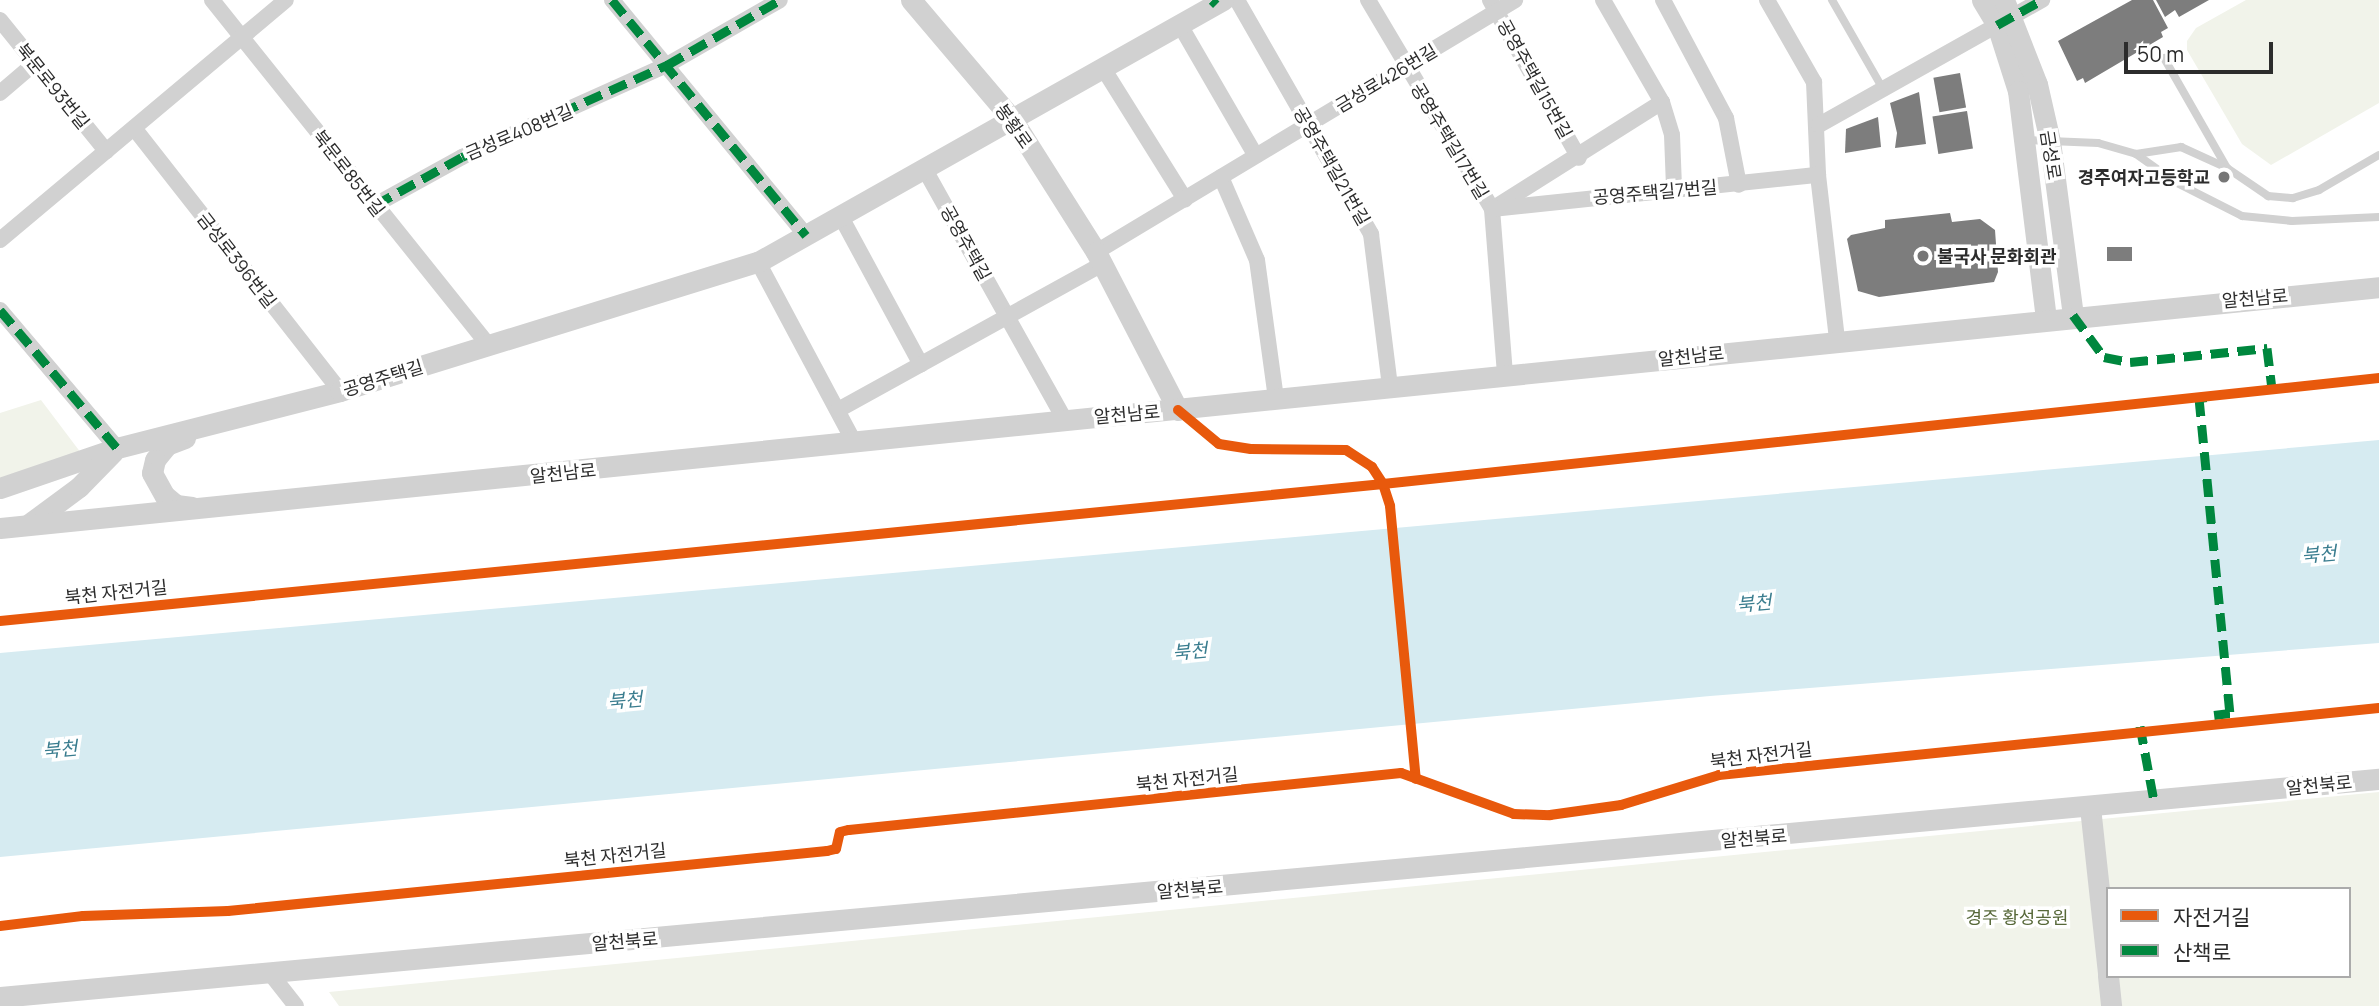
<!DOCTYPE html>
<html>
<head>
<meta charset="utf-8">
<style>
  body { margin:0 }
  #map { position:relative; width:2379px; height:1006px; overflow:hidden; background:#fff; font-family:Manrope,"Noto Sans KR",sans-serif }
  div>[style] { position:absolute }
  .green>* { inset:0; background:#f1f3ea }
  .water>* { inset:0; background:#d6ebf1 }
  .building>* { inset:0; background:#7d7d7d; transform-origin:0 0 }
  .service>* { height:8px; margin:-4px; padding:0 4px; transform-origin:4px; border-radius:4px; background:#d1d1d1 }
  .minor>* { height:16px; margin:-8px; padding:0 8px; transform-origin:8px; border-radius:8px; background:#d1d1d1 }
  .tertiary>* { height:21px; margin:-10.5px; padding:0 10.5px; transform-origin:10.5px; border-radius:10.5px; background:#d1d1d1 }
  .quiet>* { height:9px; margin-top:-4.5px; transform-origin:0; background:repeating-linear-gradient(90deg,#00873e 0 18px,transparent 0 27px) }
  .cycleway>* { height:10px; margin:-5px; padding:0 5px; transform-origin:5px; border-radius:5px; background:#e8590c }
  .dots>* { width:19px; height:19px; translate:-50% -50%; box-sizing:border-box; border:4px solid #fff; border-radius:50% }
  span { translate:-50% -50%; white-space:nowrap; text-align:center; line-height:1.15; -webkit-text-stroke:7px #fff; paint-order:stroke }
  .street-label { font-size:18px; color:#2c2c2c }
  .poi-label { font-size:18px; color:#2c2c2c; font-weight:700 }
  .right { translate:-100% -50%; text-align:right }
  .left { translate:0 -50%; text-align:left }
  .park-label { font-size:18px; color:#576839 }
  .water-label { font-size:19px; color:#397c8e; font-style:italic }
  .legend { position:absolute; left:2106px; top:887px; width:245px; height:91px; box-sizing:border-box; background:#fff; border:2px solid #ababab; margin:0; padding:9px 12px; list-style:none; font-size:21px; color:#2c2c2c }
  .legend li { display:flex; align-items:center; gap:14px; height:35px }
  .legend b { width:35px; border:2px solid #ababab }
  .scale { position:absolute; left:2124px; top:42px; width:149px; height:32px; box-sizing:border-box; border:4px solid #2c2c2c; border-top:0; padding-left:9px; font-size:21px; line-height:24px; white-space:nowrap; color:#2c2c2c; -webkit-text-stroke:5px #fff; paint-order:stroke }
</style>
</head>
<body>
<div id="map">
  <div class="green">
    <i style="clip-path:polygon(2246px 0,2379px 0,2379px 103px,2271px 165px,2242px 144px,2187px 50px,2187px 41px,2196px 28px)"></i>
    <i style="clip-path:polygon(41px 400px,81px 453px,0 480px,0 413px)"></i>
    <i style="clip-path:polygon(evenodd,2379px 792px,2379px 1006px,339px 1006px,329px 992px,2379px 792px,2108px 889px,2349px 889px,2349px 976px,2108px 976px,2108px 889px)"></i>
  </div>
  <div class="water">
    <i style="clip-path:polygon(2379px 440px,2379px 643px,1710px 696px,0 857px,0 653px)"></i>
  </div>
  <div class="building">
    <i style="clip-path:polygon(2132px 0,2153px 0,2168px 28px,2161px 32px,2163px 37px,2085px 83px,2083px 78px,2077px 81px,2058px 41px)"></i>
    <i style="clip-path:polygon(2156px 0,2209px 0,2179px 17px,2175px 10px,2165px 17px)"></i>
    <i style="left:1960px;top:73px;width:35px;height:27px;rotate:80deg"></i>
    <i style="clip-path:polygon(1919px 92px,1926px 144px,1895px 148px,1897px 133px,1890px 103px)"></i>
    <i style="left:1967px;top:111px;width:38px;height:35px;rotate:81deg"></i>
    <i style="clip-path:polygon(1878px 117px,1881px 147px,1845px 153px,1846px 129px)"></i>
    <i style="clip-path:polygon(1950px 213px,1952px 222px,1980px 219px,1995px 230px,1998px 272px,1994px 282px,1879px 297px,1858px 291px,1847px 239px,1851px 235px,1885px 228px,1885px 220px)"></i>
    <i style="left:2132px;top:247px;width:14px;height:25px;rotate:90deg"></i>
  </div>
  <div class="service">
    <i style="left:1832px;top:0;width:103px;rotate:60.2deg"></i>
    <i style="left:2164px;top:58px;width:127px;rotate:60.2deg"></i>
    <i style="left:2025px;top:140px;width:73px;rotate:2.4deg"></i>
    <i style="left:2098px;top:143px;width:40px;rotate:16deg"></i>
    <i style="left:2136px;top:154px;width:50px;rotate:35.3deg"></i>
    <i style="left:2177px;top:183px;width:73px;rotate:26.9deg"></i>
    <i style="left:2242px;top:216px;width:50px;rotate:5.7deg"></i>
    <i style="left:2292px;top:221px;width:87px;rotate:-2.6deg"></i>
    <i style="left:2136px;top:154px;width:46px;rotate:-8.8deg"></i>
    <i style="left:2181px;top:147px;width:51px;rotate:24.5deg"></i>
    <i style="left:2227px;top:168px;width:50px;rotate:34.3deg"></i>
    <i style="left:2268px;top:196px;width:25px;rotate:5deg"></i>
    <i style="left:2293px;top:198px;width:27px;rotate:-17deg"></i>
    <i style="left:2319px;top:190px;width:69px;rotate:-30.3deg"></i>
  </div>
  <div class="minor">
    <i style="left:212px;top:0;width:442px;rotate:51.3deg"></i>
    <i style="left:612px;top:0;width:305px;rotate:50.5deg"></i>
    <i style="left:1237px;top:0;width:270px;rotate:60.2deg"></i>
    <i style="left:1371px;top:234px;width:154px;rotate:82.9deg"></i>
    <i style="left:1368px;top:0;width:243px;rotate:59.3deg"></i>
    <i style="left:1492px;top:209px;width:167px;rotate:85.5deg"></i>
    <i style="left:1490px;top:0;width:181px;rotate:60.6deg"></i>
    <i style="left:1603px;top:0;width:118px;rotate:60deg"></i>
    <i style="left:1662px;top:102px;width:34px;rotate:73deg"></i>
    <i style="left:1672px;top:135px;width:53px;rotate:87.8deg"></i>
    <i style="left:1663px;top:0;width:134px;rotate:61.9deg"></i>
    <i style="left:1726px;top:118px;width:68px;rotate:79deg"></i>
    <i style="left:1767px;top:0;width:95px;rotate:60.2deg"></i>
    <i style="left:1814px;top:82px;width:93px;rotate:87.5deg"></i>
    <i style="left:1818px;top:175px;width:166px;rotate:83.4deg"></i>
    <i style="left:0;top:20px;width:169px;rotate:51deg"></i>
    <i style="left:1180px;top:25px;width:151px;rotate:59.9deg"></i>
    <i style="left:1103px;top:68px;width:155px;rotate:58deg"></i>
    <i style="left:0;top:93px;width:45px;rotate:-40.5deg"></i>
    <i style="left:1819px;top:125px;width:256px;rotate:-29.3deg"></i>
    <i style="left:134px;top:128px;width:334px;rotate:51.9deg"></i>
    <i style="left:924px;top:168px;width:289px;rotate:60.8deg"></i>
    <i style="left:1221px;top:177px;width:90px;rotate:66.6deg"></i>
    <i style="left:1257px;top:260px;width:140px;rotate:82.2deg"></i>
    <i style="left:375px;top:205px;width:99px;rotate:-28.9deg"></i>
    <i style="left:462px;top:157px;width:225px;rotate:-24.2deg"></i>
    <i style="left:667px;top:65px;width:130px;rotate:-29.9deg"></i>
    <i style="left:1497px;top:206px;width:195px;rotate:-32.2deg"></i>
    <i style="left:1492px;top:209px;width:328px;rotate:-6deg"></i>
    <i style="left:840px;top:215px;width:170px;rotate:61.6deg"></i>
    <i style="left:0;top:240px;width:373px;rotate:-40deg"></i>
    <i style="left:1096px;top:252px;width:489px;rotate:-31deg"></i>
    <i style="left:758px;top:262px;width:202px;rotate:61.9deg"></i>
    <i style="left:0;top:310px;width:181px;rotate:49.7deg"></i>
    <i style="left:838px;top:410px;width:302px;rotate:-28.9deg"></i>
    <i style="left:270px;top:973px;width:42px;rotate:51.8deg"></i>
  </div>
  <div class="tertiary">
    <i style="left:911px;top:0;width:156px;rotate:49.7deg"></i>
    <i style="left:1012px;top:119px;width:157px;rotate:57.7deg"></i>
    <i style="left:1096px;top:252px;width:178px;rotate:62.6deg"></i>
    <i style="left:1982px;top:0;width:29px;rotate:59deg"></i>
    <i style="left:1997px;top:25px;width:69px;rotate:72.3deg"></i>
    <i style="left:2018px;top:91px;width:229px;rotate:83deg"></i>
    <i style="left:2004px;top:0;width:90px;rotate:68.6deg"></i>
    <i style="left:2037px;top:84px;width:58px;rotate:77.2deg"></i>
    <i style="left:2050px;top:141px;width:176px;rotate:82.5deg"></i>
    <i style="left:185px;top:438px;width:19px;rotate:159deg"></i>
    <i style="left:167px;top:445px;width:19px;rotate:129deg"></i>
    <i style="left:155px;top:460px;width:13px;rotate:103deg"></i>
    <i style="left:152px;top:473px;width:26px;rotate:61deg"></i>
    <i style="left:165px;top:496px;width:14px;rotate:39deg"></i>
    <i style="left:176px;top:505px;width:16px;rotate:7deg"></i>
    <i style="left:0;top:488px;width:124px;rotate:-18.9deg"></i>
    <i style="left:117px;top:448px;width:230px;rotate:-14.3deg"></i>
    <i style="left:340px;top:391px;width:437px;rotate:-17.2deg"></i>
    <i style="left:758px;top:262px;width:534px;rotate:-29.4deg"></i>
    <i style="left:29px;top:524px;width:62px;rotate:-36.5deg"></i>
    <i style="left:79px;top:487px;width:49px;rotate:-45.8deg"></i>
    <i style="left:0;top:528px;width:2391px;rotate:-5.78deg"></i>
    <i style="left:2090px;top:807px;width:167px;rotate:83.8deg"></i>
    <i style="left:2108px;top:976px;width:30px;rotate:84deg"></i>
    <i style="left:0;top:997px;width:2389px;rotate:-5.24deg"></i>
  </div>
  <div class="quiet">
    <i style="left:612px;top:0;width:305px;rotate:50.5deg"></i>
    <i style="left:1212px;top:0;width:6px;rotate:45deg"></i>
    <i style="left:1997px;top:25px;width:51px;rotate:-29.1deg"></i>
    <i style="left:375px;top:205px;width:99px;rotate:-28.9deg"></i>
    <i style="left:462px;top:157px;width:225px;rotate:-24.2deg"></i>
    <i style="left:667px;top:65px;width:130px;rotate:-29.9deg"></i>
    <i style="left:0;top:310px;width:181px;rotate:49.7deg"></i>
    <i style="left:2073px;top:315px;width:52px;rotate:53.6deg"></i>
    <i style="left:2104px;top:357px;width:26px;rotate:11deg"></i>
    <i style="left:2130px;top:362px;width:138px;rotate:-5.8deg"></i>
    <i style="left:2267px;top:348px;width:41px;rotate:83deg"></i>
    <i style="left:2272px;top:389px;width:6px;rotate:180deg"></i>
    <i style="left:2207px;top:397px;width:8px;rotate:173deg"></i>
    <i style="left:2199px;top:398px;width:317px;rotate:84.4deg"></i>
    <i style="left:2230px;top:713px;width:16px;rotate:173deg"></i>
    <i style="left:2140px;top:726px;width:76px;rotate:79.4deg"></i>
  </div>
  <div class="cycleway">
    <i style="left:1178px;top:410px;width:53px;rotate:39.7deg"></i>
    <i style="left:1219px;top:444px;width:32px;rotate:9deg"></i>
    <i style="left:1251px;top:449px;width:95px;rotate:0.6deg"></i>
    <i style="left:1346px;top:450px;width:31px;rotate:33deg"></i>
    <i style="left:1372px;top:467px;width:20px;rotate:57deg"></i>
    <i style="left:1383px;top:484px;width:23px;rotate:72deg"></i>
    <i style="left:1390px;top:506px;width:274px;rotate:84.6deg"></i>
    <i style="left:0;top:621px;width:1390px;rotate:-5.66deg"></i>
    <i style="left:1383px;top:484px;width:1002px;rotate:-6.07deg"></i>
    <i style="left:0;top:926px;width:84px;rotate:-6.9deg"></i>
    <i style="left:83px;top:916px;width:145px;rotate:-2deg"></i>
    <i style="left:228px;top:911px;width:602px;rotate:-5.72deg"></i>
    <i style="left:827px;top:851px;width:9px;rotate:-13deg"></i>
    <i style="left:836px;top:849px;width:17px;rotate:-77deg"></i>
    <i style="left:840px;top:832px;width:9px;rotate:-13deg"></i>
    <i style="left:849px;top:830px;width:555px;rotate:-5.9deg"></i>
    <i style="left:1401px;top:773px;width:120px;rotate:19.9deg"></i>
    <i style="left:1514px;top:814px;width:36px;rotate:2deg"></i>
    <i style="left:1550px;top:815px;width:72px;rotate:-8deg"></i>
    <i style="left:1621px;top:805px;width:102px;rotate:-17deg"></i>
    <i style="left:1719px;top:775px;width:663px;rotate:-5.8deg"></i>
  </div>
  <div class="dots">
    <i style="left:2224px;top:177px;background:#767676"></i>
    <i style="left:1923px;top:256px;background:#767676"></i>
  </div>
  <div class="street-label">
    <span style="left:1386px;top:78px;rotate:-31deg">금성로426번길</span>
    <span style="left:1535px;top:79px;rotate:61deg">공영주택길15번길</span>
    <span style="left:53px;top:86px;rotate:51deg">북문로93번길</span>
    <span style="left:1014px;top:126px;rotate:55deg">봉황로</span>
    <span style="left:519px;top:132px;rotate:-23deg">금성로408번길</span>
    <span style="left:1450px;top:141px;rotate:59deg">공영주택길17번길</span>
    <span style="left:2051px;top:155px;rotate:81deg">금성로</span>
    <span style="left:1332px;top:166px;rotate:60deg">공영주택길21번길</span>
    <span style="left:349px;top:173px;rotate:52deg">북문로85번길</span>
    <span style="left:1655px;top:192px;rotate:-5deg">공영주택길7번길</span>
    <span style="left:966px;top:243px;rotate:61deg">공영주택길</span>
    <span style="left:237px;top:260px;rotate:52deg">금성로396번길</span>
    <span style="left:2255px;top:298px;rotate:-5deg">알천남로</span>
    <span style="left:1691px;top:356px;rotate:-6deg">알천남로</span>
    <span style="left:383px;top:378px;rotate:-17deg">공영주택길</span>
    <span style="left:1127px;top:414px;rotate:-5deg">알천남로</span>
    <span style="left:563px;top:473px;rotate:-6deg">알천남로</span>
    <span style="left:116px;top:592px;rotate:-6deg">북천 자전거길</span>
    <span style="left:1761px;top:755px;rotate:-7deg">북천 자전거길</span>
    <span style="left:1187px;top:779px;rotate:-6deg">북천 자전거길</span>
    <span style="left:2319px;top:785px;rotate:-6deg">알천북로</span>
    <span style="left:1754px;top:838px;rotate:-5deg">알천북로</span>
    <span style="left:615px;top:855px;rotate:-6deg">북천 자전거길</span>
    <span style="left:1190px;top:889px;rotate:-5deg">알천북로</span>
    <span style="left:625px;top:941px;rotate:-5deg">알천북로</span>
  </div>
  <div class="poi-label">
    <span class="right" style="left:2210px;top:177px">경주여자고등학교</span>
    <span class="left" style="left:1937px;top:256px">불국사 문화회관</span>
  </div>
  <div class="park-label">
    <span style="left:2017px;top:917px">경주 황성공원</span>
  </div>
  <div class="water-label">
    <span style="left:2319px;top:555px;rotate:-5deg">북천</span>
    <span style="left:1754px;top:604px;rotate:-5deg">북천</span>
    <span style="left:1190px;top:652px;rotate:-5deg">북천</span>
    <span style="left:625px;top:701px;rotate:-5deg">북천</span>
    <span style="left:60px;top:750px;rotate:-5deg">북천</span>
  </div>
  <ul class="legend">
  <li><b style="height:9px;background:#e8590c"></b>자전거길</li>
  <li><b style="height:9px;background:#00873e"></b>산책로</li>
  </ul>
  <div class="scale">50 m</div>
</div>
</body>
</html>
